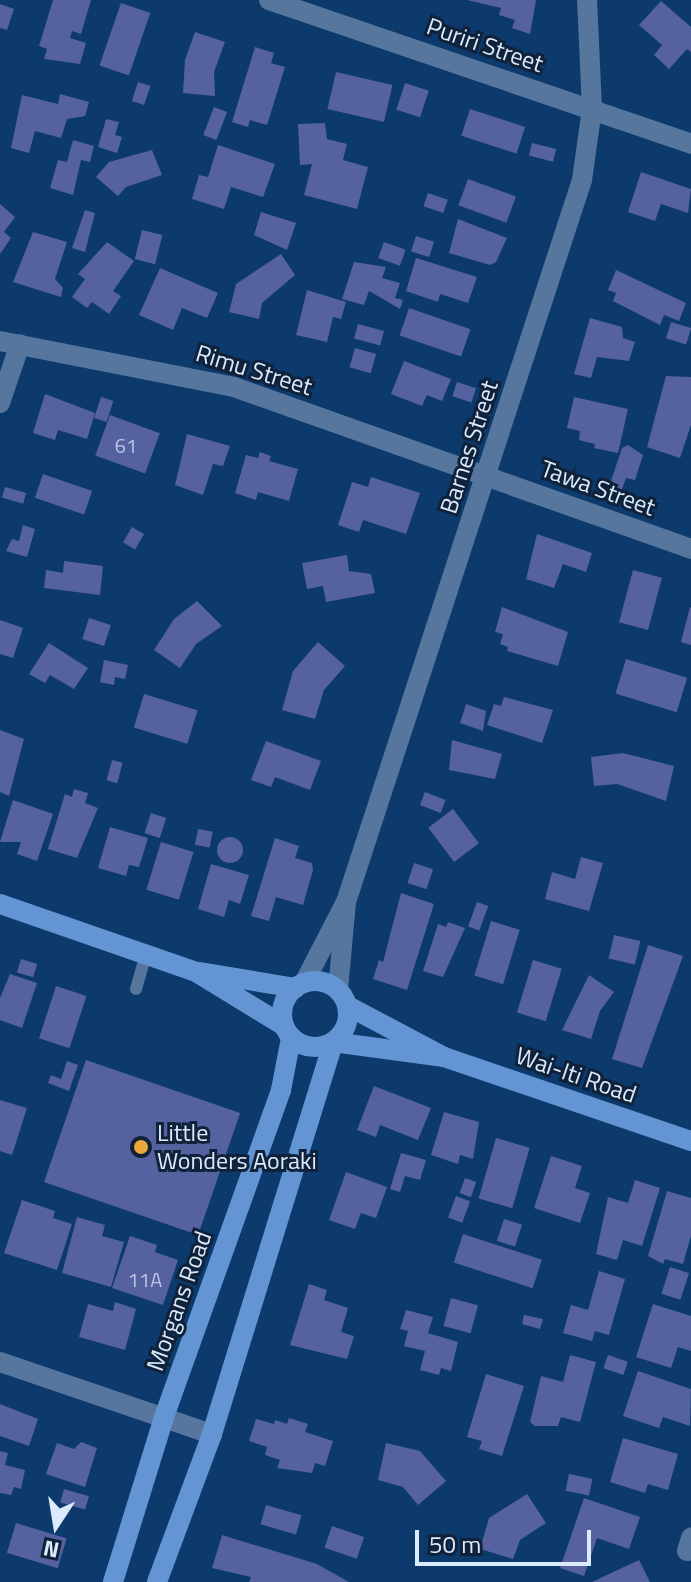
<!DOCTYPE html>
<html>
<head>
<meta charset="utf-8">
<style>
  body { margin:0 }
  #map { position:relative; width:691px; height:1582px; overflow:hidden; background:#0c3a6d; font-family:"Titillium Web",sans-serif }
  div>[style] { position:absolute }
  .building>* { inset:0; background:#56619f; transform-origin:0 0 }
  .round { border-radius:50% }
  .lane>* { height:12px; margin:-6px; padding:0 6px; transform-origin:6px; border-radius:6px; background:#56769d }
  .street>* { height:20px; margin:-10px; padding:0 10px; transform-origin:10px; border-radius:10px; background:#56769d }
  .secondary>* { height:20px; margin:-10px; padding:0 10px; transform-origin:10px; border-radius:10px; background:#6395d4 }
  .secondary>.ring { margin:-10px; padding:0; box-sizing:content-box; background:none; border:20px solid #6395d4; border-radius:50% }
  .dots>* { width:22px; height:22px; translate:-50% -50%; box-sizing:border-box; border:4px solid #102239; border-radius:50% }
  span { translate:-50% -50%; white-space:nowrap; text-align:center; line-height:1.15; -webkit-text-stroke:6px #102239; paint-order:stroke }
  .number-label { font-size:20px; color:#bac8e6 }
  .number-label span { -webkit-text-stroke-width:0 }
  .street-label { font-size:24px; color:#dbeafd }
  .poi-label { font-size:24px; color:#dbeafd }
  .left { translate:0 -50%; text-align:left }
  .north { position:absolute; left:16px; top:1486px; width:80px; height:80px; -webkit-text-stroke:6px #102239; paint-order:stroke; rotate:192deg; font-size:22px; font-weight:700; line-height:32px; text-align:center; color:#dbeafd }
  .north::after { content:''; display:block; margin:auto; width:28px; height:36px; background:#dbeafd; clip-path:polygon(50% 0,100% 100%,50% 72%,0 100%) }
  .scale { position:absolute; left:415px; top:1530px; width:176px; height:36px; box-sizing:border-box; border:4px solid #dbeafd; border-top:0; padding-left:10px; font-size:24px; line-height:28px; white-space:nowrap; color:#dbeafd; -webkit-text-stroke:6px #102239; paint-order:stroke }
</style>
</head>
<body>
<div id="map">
  <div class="building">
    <i style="clip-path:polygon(53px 0,91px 0,81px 34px,72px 31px,70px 38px,86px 43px,80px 64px,44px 59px,47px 49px,39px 46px)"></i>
    <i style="clip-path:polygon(467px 0,536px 0,530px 34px,512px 28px,515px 20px,499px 15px,501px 8px)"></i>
    <i style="clip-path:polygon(661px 1px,691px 27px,691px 52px,687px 49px,669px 69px,654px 55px,662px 45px,639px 25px)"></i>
    <i style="left:121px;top:3px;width:31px;height:66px;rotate:19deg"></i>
    <i style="clip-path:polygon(0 4px,14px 9px,7px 30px,0 28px)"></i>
    <i style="clip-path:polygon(195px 32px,225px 42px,214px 72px,215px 96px,183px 93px,185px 60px)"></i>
    <i style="clip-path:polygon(255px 47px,274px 53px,271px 63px,285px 67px,267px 125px,250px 120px,248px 127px,232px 122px)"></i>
    <i style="left:336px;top:72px;width:58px;height:38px;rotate:13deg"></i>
    <i style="left:138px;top:82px;width:13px;height:20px;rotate:18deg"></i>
    <i style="left:405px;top:83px;width:25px;height:28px;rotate:18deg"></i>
    <i style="clip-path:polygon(60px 94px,89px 102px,85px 116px,67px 119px,61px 138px,35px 131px,29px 153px,11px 148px,22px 95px,58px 104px)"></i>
    <i style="left:214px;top:107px;width:14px;height:30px;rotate:21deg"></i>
    <i style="left:470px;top:109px;width:58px;height:28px;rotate:18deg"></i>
    <i style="clip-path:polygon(106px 119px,119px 122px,115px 135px,122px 137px,117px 153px,98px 147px)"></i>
    <i style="clip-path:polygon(325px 123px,327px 139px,347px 144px,343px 160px,368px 167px,357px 209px,304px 195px,312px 164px,300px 165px,298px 124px)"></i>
    <i style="clip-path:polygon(73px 140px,94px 146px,90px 162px,81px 160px,73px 195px,50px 188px,58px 160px,67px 162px)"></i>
    <i style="left:532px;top:143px;width:25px;height:13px;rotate:14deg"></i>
    <i style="clip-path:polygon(218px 145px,275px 164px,263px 197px,231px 187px,224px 209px,192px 199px,199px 175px,208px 177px)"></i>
    <i style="clip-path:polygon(152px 150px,162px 175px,126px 187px,118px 196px,96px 177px,109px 162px)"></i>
    <i style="clip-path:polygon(641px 172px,691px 189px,688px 213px,661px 204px,655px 221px,628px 212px)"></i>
    <i style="left:468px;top:179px;width:51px;height:28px;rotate:20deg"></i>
    <i style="left:428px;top:193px;width:21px;height:14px;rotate:19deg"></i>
    <i style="clip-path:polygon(0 204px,15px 217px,4px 232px,11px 238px,0 254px)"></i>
    <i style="clip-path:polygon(85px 210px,95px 213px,85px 252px,72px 248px)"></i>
    <i style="clip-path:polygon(261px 212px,296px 223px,287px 250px,254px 235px)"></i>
    <i style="clip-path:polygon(458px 219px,507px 238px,496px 262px,490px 265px,449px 253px)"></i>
    <i style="left:142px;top:230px;width:21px;height:30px;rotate:14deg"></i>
    <i style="clip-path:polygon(33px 232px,67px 242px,55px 279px,63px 288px,61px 297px,13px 282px)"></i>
    <i style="left:416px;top:236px;width:19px;height:16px;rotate:18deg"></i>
    <i style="clip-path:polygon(107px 242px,134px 261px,113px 291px,121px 296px,109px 314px,92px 302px,87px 308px,72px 297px,85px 279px,78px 274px)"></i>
    <i style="left:384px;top:242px;width:23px;height:17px;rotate:20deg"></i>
    <i style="clip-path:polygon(281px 254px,295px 275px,262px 303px,259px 319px,229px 312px,236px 284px)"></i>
    <i style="clip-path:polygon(416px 258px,477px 277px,468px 303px,440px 294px,438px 302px,406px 291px)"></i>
    <i style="clip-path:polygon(354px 262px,386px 267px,382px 278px,400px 283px,395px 298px,403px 300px,400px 309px,369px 291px,364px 305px,342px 299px)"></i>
    <i style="clip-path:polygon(160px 268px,218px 293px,207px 318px,182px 308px,173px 330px,139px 315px)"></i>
    <i style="clip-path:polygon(616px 270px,686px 303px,679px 321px,664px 315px,660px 325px,613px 301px,616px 293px,608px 290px)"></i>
    <i style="clip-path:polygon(307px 290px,346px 302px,341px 319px,333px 317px,327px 342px,296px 335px)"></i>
    <i style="left:409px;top:308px;width:65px;height:29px;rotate:19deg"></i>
    <i style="clip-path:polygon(590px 318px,622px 327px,623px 338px,635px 342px,629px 361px,597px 357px,591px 378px,574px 374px)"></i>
    <i style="left:671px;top:322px;width:21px;height:17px;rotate:17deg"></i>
    <i style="left:358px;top:324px;width:27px;height:15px;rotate:15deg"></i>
    <i style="left:355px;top:348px;width:22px;height:20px;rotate:16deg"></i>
    <i style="clip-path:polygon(404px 361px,451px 379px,442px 401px,427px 395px,422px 406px,391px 394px)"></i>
    <i style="clip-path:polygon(666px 376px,691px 377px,691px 425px,680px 458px,647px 447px)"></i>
    <i style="left:457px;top:382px;width:20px;height:15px;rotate:18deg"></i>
    <i style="clip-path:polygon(45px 394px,95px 413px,87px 439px,58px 430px,55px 440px,33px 433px)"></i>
    <i style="left:101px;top:397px;width:13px;height:22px;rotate:18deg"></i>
    <i style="clip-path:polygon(574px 397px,628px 409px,618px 453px,594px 448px,595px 444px,579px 440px,580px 431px,567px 428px)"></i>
    <i style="left:110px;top:415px;width:53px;height:43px;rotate:20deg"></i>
    <i style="clip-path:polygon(187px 434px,230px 446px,223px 466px,213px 464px,203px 495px,175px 485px)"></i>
    <i style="clip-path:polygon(628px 445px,643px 455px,635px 480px,626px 478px,621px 492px,609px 487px,622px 448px)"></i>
    <i style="clip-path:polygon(260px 452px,271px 456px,269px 461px,298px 469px,289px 501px,258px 492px,256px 500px,235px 493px,246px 455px,258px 458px)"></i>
    <i style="left:43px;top:474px;width:52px;height:25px;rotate:19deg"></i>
    <i style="clip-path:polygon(371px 477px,420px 493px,406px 534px,363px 520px,359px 532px,338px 525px,352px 482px,368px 487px)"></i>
    <i style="left:5px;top:487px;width:22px;height:11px;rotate:16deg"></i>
    <i style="clip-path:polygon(23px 525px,35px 529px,27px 557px,6px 551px,12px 539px,19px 541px)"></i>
    <i style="left:132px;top:527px;width:14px;height:18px;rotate:30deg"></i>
    <i style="clip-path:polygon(537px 534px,592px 553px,586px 572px,563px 564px,554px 588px,526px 579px)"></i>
    <i style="clip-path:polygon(347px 555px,349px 571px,371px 574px,375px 593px,326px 602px,323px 586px,307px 589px,302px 563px)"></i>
    <i style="clip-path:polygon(64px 561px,103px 566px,100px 595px,44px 588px,46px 570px,63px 573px)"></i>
    <i style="left:633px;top:570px;width:30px;height:54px;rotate:15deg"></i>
    <i style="clip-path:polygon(197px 601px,222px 626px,196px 644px,180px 668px,154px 650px,174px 619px)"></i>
    <i style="clip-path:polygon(502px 607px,568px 632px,558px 666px,507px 651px,508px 647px,500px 644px,503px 634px,495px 632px)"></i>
    <i style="clip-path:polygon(690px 607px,691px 608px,691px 645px,681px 642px)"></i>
    <i style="left:89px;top:618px;width:23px;height:22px;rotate:18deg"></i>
    <i style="clip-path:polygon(0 620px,23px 628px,13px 658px,0 654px)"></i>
    <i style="clip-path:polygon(318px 642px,345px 666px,324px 690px,315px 719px,282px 710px,293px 671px)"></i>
    <i style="clip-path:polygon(49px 643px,88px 668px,74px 689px,50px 675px,45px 683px,29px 674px)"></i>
    <i style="left:626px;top:659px;width:64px;height:36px;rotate:17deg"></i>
    <i style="clip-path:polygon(104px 660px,128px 665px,125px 679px,115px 677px,114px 685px,100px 682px)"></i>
    <i style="left:144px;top:694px;width:56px;height:35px;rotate:17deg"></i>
    <i style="clip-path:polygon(504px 697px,553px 710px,542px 743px,487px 725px,494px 704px,501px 706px)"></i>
    <i style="clip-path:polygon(466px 704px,486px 711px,483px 731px,460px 723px)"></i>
    <i style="clip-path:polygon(0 730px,24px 739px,9px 796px,0 792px)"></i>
    <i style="clip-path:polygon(452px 740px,502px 754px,495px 779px,449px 770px)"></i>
    <i style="clip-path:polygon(266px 741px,321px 761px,310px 790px,275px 777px,271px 787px,251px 780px)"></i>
    <i style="clip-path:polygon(623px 753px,674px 766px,666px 801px,617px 784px,594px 786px,591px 757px)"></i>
    <i style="left:112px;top:760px;width:11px;height:21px;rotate:15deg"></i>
    <i style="clip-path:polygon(74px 789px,88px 793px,85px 803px,98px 808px,77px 858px,48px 849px,65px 794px,72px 797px)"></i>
    <i style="left:425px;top:792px;width:22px;height:14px;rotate:21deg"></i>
    <i style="clip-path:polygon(13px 800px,53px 814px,37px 861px,17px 854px,21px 842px,0 842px)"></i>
    <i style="left:453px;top:809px;width:43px;height:31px;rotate:53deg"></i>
    <i style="left:151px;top:813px;width:16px;height:21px;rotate:18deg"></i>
    <i style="clip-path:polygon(110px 827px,148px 838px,139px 867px,129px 865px,126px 876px,98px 868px)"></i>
    <i style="left:198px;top:829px;width:15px;height:16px;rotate:11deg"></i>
    <i class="round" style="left:217px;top:837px;width:26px;height:26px"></i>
    <i style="clip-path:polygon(275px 838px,299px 846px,295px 858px,312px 863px,313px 870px,303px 905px,276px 897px,269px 921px,251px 916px)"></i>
    <i style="left:161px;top:842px;width:34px;height:50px;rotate:17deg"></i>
    <i style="clip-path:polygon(581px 857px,603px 863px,589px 911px,545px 899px,552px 872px,575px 879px)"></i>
    <i style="left:414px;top:863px;width:20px;height:21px;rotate:18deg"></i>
    <i style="clip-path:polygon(211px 864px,249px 875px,240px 904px,229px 900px,224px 917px,198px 909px)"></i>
    <i style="clip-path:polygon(401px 893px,434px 904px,407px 990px,373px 979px,379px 960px,383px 962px)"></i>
    <i style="left:477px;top:902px;width:12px;height:26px;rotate:20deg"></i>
    <i style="left:491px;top:921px;width:30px;height:57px;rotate:17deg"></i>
    <i style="clip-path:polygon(448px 922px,465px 928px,443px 977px,423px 971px,438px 924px,446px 927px)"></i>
    <i style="left:614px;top:935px;width:27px;height:24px;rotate:13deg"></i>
    <i style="clip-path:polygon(648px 945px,683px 956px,642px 1068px,612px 1059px)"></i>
    <i style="left:21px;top:959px;width:17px;height:14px;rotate:17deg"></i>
    <i style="left:533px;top:960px;width:30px;height:55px;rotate:17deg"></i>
    <i style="clip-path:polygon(10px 974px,37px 983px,22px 1028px,0 1020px,0 998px)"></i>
    <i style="clip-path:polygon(589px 975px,614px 992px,600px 1011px,591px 1039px,562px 1030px)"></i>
    <i style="left:56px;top:986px;width:32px;height:55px;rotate:18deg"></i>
    <i style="left:86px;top:1060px;width:163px;height:129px;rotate:19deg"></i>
    <i style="clip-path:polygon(67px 1061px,78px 1065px,69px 1091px,48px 1083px,51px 1075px,61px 1079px)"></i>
    <i style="clip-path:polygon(374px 1086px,431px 1108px,418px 1140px,380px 1125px,376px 1137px,357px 1130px)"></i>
    <i style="clip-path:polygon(0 1100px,27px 1108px,12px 1155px,0 1151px)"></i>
    <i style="clip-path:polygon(444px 1112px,479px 1122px,473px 1159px,460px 1155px,458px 1164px,431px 1155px)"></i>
    <i style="left:496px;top:1138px;width:35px;height:63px;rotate:16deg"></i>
    <i style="clip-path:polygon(401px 1153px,426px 1160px,420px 1180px,405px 1176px,400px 1192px,390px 1189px)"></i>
    <i style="clip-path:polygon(551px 1156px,582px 1166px,575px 1188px,590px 1193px,580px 1223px,534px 1208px)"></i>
    <i style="clip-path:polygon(346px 1172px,387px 1187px,376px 1218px,361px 1213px,355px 1229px,329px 1220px)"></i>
    <i style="left:465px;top:1178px;width:12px;height:16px;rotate:20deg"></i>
    <i style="clip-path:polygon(635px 1180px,660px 1188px,642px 1246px,623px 1240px,617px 1260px,596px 1254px,608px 1197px,628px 1203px)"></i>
    <i style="clip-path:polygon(667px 1191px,691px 1198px,691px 1236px,683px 1264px,665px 1259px,663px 1264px,648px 1256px)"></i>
    <i style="left:456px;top:1196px;width:15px;height:23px;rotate:20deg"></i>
    <i style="clip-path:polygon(22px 1200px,55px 1211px,53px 1218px,72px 1224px,57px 1270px,4px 1253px)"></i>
    <i style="clip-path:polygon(77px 1217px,105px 1225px,102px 1236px,124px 1242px,111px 1287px,62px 1273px)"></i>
    <i style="left:504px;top:1219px;width:19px;height:23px;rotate:18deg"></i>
    <i style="left:463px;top:1234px;width:83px;height:30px;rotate:18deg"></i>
    <i style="clip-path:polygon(130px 1236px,157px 1245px,155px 1252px,178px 1260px,163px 1305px,112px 1288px)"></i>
    <i style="left:670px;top:1267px;width:20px;height:28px;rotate:18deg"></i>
    <i style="clip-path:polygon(599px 1271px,625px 1279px,609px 1335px,595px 1331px,592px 1341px,563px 1333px,571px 1305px,588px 1310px)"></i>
    <i style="clip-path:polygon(309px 1284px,327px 1290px,324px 1300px,348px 1308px,341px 1332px,354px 1336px,347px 1359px,290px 1345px)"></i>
    <i style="left:451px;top:1298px;width:28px;height:29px;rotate:15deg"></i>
    <i style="clip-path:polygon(115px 1302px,136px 1309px,125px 1350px,79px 1337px,88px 1304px,113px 1311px)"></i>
    <i style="clip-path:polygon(653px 1304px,691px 1316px,691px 1351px,678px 1347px,671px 1368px,636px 1357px)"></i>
    <i style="clip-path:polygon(406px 1310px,433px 1317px,428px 1333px,458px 1342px,451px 1371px,441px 1368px,439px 1375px,420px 1370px,425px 1351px,404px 1346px,408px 1331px,400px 1329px)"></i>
    <i style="clip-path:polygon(524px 1315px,543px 1319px,540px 1329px,522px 1324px)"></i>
    <i style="clip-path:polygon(570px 1355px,596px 1362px,580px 1422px,561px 1417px,558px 1426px,535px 1426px,530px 1422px,541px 1376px,563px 1382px)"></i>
    <i style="left:608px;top:1355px;width:21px;height:14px;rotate:19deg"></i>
    <i style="clip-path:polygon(638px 1371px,691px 1389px,690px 1426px,663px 1417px,659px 1428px,623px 1416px)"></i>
    <i style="clip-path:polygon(486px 1374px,524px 1386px,502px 1456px,479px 1449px,482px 1441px,467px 1437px)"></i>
    <i style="clip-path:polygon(0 1404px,38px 1419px,29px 1446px,0 1436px)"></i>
    <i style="clip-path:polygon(289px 1418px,308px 1424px,305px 1432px,333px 1441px,325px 1466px,315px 1463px,312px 1473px,277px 1468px,280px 1460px,265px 1455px,267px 1447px,249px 1441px,256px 1419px,274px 1424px,275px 1420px,287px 1424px)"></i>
    <i style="clip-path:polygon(623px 1438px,678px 1454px,668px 1490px,648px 1484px,645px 1493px,610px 1482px)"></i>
    <i style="clip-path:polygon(81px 1442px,97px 1448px,85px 1487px,46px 1474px,57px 1443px,74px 1449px)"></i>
    <i style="clip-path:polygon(386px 1443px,420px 1451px,446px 1481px,418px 1505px,403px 1487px,378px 1480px)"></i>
    <i style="clip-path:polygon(0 1451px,8px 1453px,5px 1465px,25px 1470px,21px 1489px,14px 1487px,11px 1495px,0 1493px)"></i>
    <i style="left:569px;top:1474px;width:24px;height:17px;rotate:12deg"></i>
    <i style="left:64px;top:1489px;width:26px;height:14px;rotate:16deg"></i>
    <i style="clip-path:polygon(527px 1494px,546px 1523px,520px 1540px,513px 1559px,480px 1549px,489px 1518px)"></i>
    <i style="clip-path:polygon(584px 1498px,640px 1517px,629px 1549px,597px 1538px,584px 1576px,560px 1568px)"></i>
    <i style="left:266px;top:1505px;width:37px;height:20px;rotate:16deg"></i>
    <i style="left:16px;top:1523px;width:53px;height:31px;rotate:17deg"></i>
    <i style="left:332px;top:1526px;width:34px;height:23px;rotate:19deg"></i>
    <i style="clip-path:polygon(222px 1535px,317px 1564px,349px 1582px,249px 1582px,251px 1577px,212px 1568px)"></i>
    <i style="clip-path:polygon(639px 1560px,650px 1582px,592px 1582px)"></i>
  </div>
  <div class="lane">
    <i style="left:136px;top:989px;width:36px;rotate:-74deg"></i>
  </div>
  <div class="street">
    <i style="left:269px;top:0;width:446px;rotate:18.8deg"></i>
    <i style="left:0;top:341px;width:238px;rotate:11.1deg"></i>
    <i style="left:234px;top:387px;width:485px;rotate:19.5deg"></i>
    <i style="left:0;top:403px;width:62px;rotate:-71.3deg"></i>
    <i style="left:346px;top:902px;width:760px;rotate:-71.9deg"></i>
    <i style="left:582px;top:180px;width:72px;rotate:-82deg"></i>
    <i style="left:592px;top:109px;width:109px;rotate:-92.6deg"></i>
    <i style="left:304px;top:983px;width:91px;rotate:-62.6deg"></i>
    <i style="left:346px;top:902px;width:88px;rotate:95.2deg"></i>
    <i style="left:0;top:1362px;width:224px;rotate:18.8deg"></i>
    <i style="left:687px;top:1551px;width:14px;rotate:-73deg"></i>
  </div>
  <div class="secondary">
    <i style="left:0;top:904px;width:207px;rotate:19.1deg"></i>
    <i style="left:196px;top:972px;width:103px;rotate:31.5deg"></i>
    <i style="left:200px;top:972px;width:97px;rotate:9.5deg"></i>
    <i class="ring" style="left:282px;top:981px;width:46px;height:46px"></i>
    <i style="left:348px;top:1006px;width:109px;rotate:28deg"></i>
    <i style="left:444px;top:1057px;width:261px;rotate:18.8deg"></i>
    <i style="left:113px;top:1582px;width:173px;rotate:-72.8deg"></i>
    <i style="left:164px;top:1417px;width:347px;rotate:-70.3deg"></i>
    <i style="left:281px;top:1090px;width:53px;rotate:-79.1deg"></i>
    <i style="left:157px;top:1582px;width:158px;rotate:-69.6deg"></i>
    <i style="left:212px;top:1434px;width:410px;rotate:-72.8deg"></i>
    <i style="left:333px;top:1042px;width:112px;rotate:7.7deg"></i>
  </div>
  <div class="dots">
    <i style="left:141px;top:1147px;background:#eda83b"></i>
  </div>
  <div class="number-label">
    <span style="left:126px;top:445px">61</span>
    <span style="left:145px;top:1279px">11A</span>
  </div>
  <div class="street-label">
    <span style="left:485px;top:45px;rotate:19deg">Puriri Street</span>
    <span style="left:254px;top:370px;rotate:17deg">Rimu Street</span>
    <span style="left:469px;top:447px;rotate:-72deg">Barnes Street</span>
    <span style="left:598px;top:488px;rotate:20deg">Tawa Street</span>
    <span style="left:576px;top:1075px;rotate:19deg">Wai-Iti Road</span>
    <span style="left:179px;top:1301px;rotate:-70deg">Morgans Road</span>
  </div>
  <div class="poi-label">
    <span class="left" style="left:157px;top:1147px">Little<br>Wonders Aoraki</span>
  </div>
  <div class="north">N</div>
  <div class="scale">50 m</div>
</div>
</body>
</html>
